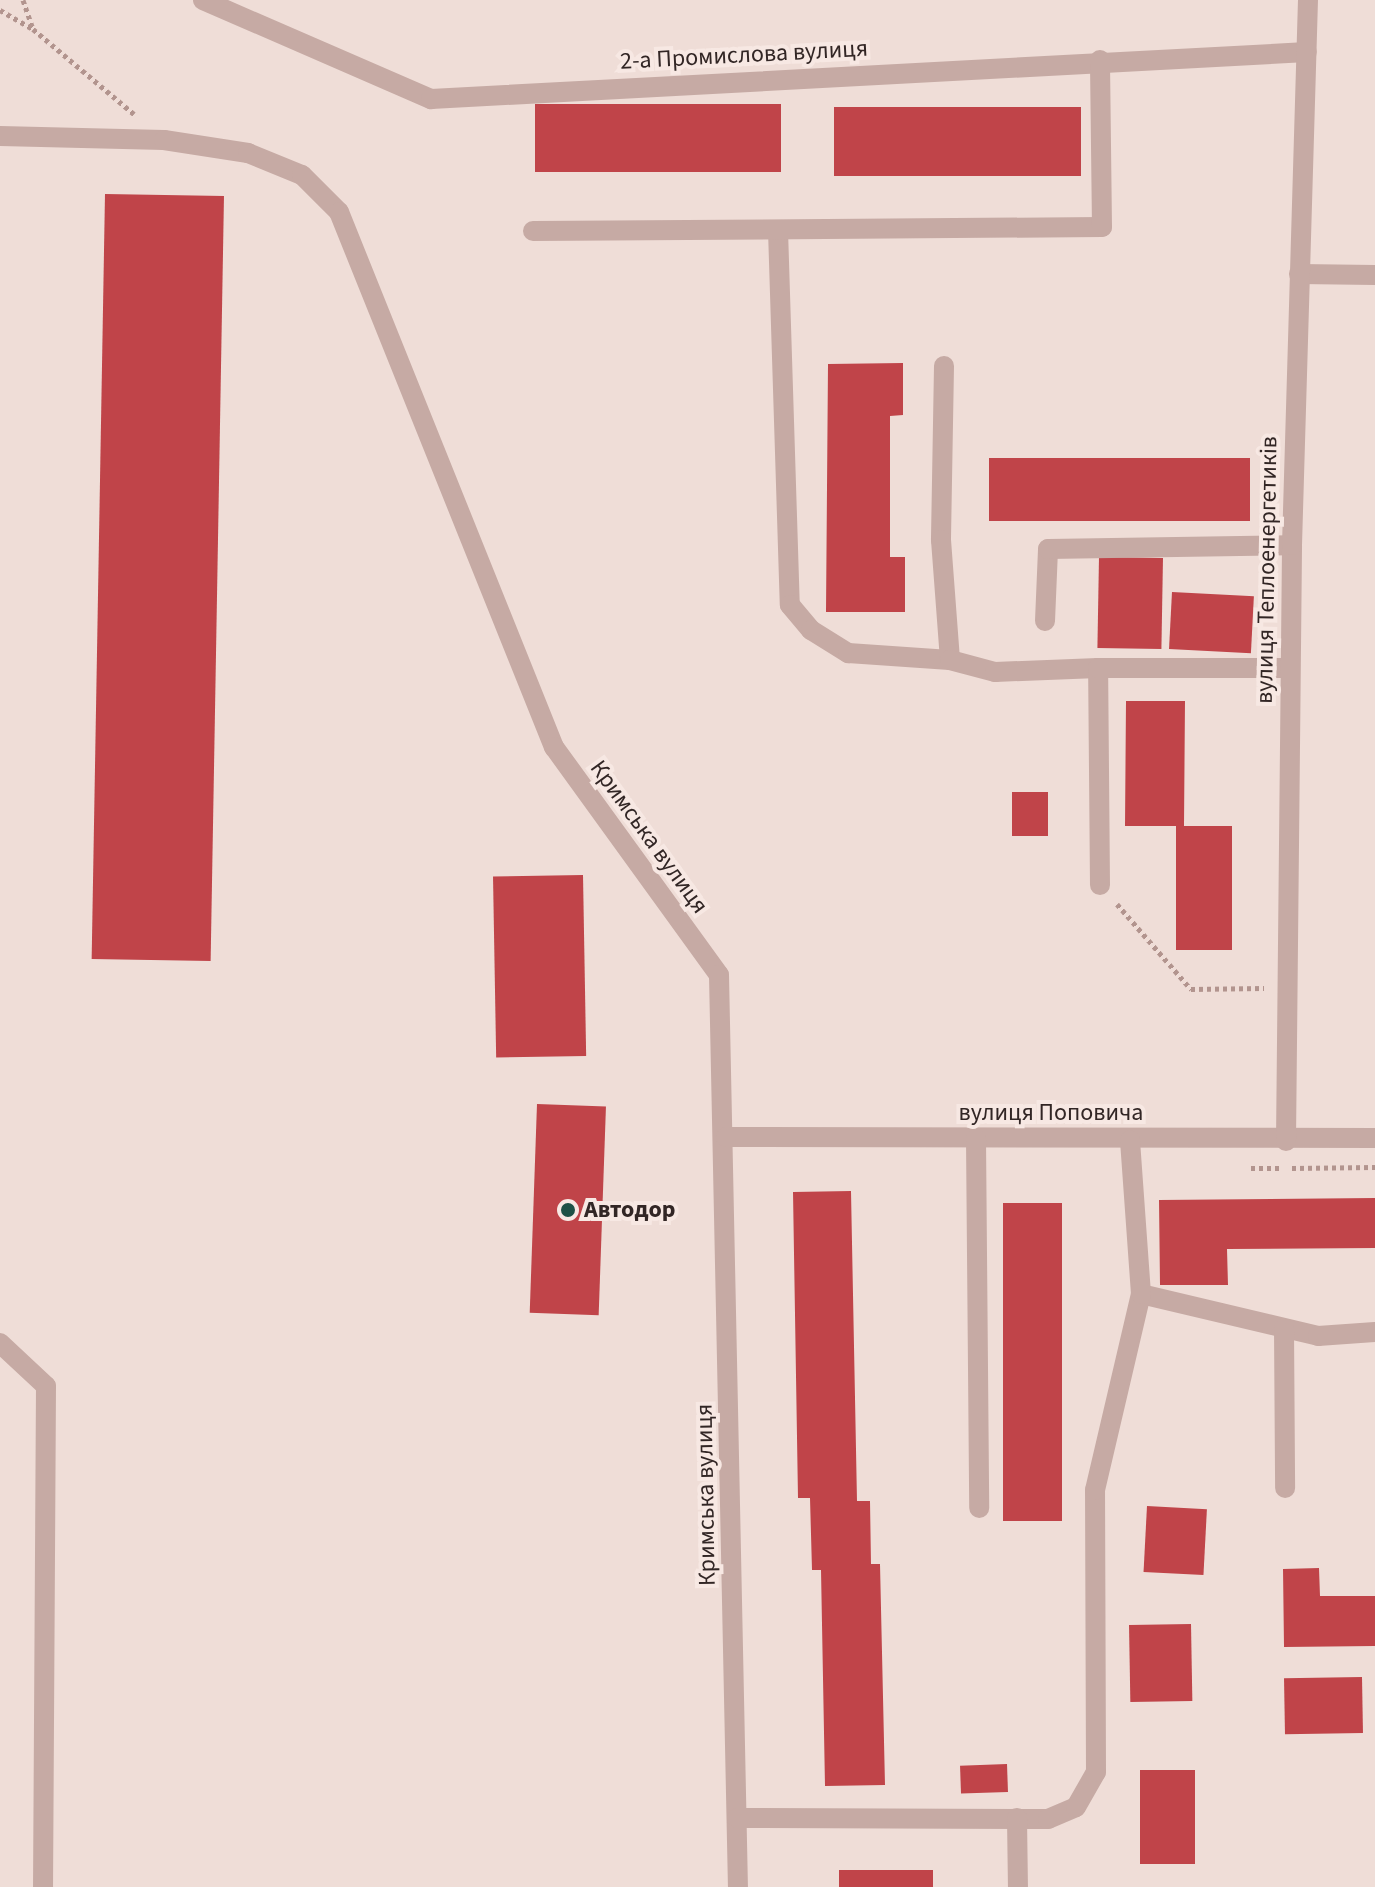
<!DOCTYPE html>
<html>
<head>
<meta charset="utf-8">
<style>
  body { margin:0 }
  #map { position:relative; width:1375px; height:1887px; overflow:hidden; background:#efddd7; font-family:"Source Sans 3",sans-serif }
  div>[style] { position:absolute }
  .building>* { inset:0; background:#c04449; transform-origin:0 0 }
  .path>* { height:5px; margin-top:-2.5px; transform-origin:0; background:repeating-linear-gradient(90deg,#b2948e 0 4px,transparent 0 8px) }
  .minor>* { height:20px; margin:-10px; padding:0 10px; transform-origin:10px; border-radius:10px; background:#c6aaa4 }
  .dots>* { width:22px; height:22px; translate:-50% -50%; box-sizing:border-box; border:4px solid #f7e8e3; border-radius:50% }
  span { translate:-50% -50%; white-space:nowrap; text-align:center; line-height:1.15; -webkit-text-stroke:8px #f7e8e3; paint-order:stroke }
  .street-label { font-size:24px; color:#322625 }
  .poi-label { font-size:24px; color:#322625; font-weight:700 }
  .left { translate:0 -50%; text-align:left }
</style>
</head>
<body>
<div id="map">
  <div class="building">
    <i style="left:535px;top:104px;width:246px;height:68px"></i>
    <i style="left:834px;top:107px;width:247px;height:69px"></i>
    <i style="left:105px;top:194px;width:119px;height:765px;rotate:1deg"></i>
    <i style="clip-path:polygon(903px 363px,903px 415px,890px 416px,890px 557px,905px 557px,905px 612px,826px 612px,828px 364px)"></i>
    <i style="left:989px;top:458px;width:261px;height:63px"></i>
    <i style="left:1099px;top:557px;width:64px;height:91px;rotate:1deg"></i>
    <i style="left:1172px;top:592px;width:82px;height:57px;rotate:3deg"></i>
    <i style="clip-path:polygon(1126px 701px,1185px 701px,1184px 826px,1232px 826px,1232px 950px,1176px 950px,1176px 826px,1125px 826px)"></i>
    <i style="left:1012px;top:792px;width:36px;height:44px"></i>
    <i style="left:583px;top:875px;width:181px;height:90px;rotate:89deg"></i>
    <i style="left:537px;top:1104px;width:69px;height:209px;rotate:2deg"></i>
    <i style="clip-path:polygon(851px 1191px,857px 1501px,870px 1501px,871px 1564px,880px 1564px,885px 1785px,825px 1786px,821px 1570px,812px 1570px,810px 1498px,798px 1498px,793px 1192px)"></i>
    <i style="clip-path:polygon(1375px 1198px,1375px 1248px,1227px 1249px,1228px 1285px,1160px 1285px,1159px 1200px)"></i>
    <i style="left:1003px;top:1203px;width:59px;height:318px"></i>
    <i style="left:1147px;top:1506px;width:60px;height:66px;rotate:3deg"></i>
    <i style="clip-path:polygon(1319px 1568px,1320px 1596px,1375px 1596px,1375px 1646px,1284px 1647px,1283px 1569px)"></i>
    <i style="left:1191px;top:1624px;width:77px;height:62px;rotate:89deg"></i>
    <i style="left:1362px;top:1677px;width:56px;height:78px;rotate:89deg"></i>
    <i style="left:1007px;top:1764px;width:28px;height:47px;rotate:88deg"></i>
    <i style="left:1195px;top:1770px;width:94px;height:55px;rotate:90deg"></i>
    <i style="left:933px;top:1870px;width:17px;height:94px;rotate:90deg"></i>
  </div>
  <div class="path">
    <i style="left:23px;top:0;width:31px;rotate:71deg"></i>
    <i style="left:33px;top:29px;width:132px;rotate:40.1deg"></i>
    <i style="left:0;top:10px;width:38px;rotate:30deg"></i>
    <i style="left:1117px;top:904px;width:113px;rotate:49deg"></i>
    <i style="left:1191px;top:989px;width:73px;rotate:-0.8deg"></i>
    <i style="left:1251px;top:1168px;width:31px"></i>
    <i style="left:1292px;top:1168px;width:83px;rotate:-0.7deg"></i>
  </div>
  <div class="minor">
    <i style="left:203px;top:0;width:249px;rotate:23.5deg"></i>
    <i style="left:431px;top:99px;width:877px;rotate:-3.07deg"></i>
    <i style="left:0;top:136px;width:164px;rotate:1.4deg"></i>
    <i style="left:164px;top:140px;width:85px;rotate:8.8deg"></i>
    <i style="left:248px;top:153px;width:58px;rotate:22.2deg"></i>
    <i style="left:302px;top:175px;width:52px;rotate:45deg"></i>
    <i style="left:339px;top:212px;width:577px;rotate:68.11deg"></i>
    <i style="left:554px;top:747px;width:281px;rotate:54.1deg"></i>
    <i style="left:719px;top:975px;width:912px;rotate:88.81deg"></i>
    <i style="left:778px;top:230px;width:375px;rotate:88.2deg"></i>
    <i style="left:790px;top:605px;width:33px;rotate:50deg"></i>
    <i style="left:811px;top:630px;width:44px;rotate:31.9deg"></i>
    <i style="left:848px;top:653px;width:102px;rotate:3.9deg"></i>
    <i style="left:533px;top:231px;width:569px;rotate:-0.4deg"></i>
    <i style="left:1102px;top:227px;width:167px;rotate:-90.7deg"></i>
    <i style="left:1299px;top:274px;width:76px;rotate:0.8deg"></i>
    <i style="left:944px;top:366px;width:174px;rotate:91deg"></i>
    <i style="left:941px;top:540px;width:120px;rotate:85.7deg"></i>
    <i style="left:950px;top:660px;width:47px;rotate:14.9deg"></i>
    <i style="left:995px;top:672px;width:103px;rotate:-2.2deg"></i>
    <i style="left:1045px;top:621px;width:72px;rotate:-87.6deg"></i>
    <i style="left:1048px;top:549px;width:244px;rotate:-0.9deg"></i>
    <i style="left:1100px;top:885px;width:217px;rotate:-90.5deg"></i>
    <i style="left:1098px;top:668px;width:192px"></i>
    <i style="left:726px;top:1137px;width:649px;rotate:0.09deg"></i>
    <i style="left:976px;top:1139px;width:369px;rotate:89.5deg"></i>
    <i style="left:1286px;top:1141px;width:596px;rotate:-89.42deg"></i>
    <i style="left:1292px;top:545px;width:545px;rotate:-88.32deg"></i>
    <i style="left:1141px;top:1294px;width:182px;rotate:13.3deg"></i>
    <i style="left:1318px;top:1336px;width:57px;rotate:-4deg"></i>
    <i style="left:1284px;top:1329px;width:159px;rotate:89.6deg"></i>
    <i style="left:0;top:1343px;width:63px;rotate:43.1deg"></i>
    <i style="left:46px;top:1386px;width:501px;rotate:90.34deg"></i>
    <i style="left:737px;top:1818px;width:311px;rotate:0.2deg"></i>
    <i style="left:1048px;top:1819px;width:30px;rotate:-23deg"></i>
    <i style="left:1076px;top:1807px;width:40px;rotate:-60.3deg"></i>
    <i style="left:1096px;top:1772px;width:282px;rotate:-90.2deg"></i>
    <i style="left:1095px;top:1490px;width:201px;rotate:-76.8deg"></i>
    <i style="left:1141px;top:1294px;width:154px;rotate:-94.1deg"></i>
    <i style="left:1017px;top:1818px;width:69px;rotate:89.2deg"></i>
  </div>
  <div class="dots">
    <i style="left:568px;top:1210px;background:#1d5146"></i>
  </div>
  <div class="street-label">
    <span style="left:744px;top:55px;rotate:-3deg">2-а Промислова вулиця</span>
    <span style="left:1267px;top:570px;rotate:-89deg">вулиця Теплоенергетиків</span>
    <span style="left:649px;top:837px;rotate:54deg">Кримська вулиця</span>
    <span style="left:1051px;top:1113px">вулиця Поповича</span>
    <span style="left:706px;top:1495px;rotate:-91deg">Кримська вулиця</span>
  </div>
  <div class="poi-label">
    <span class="left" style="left:584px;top:1210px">Автодор</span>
  </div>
</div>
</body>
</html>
